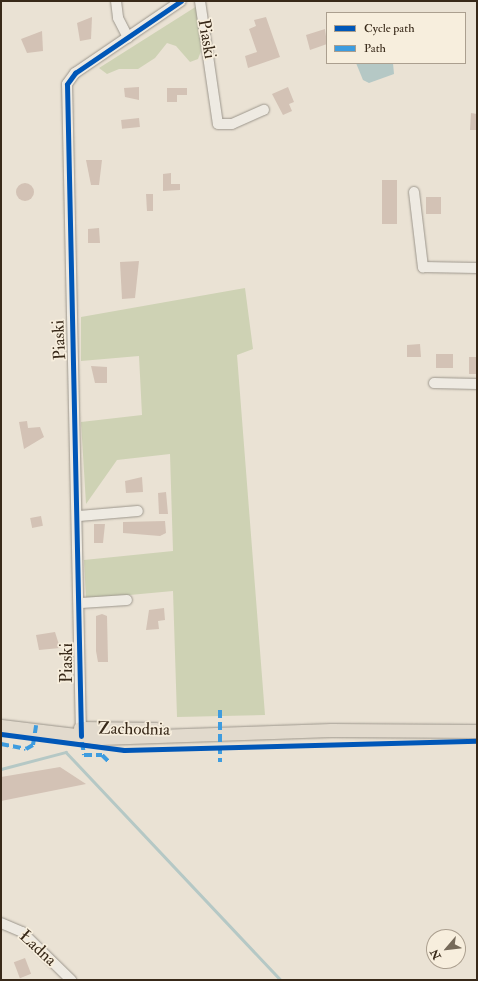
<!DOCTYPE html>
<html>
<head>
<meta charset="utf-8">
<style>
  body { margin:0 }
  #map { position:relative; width:478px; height:981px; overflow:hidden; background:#eae2d4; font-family:"IM FELL Double Pica",serif }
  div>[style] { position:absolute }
  .green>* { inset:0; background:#ced2b4 }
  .water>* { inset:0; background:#b5c8c5 }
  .stream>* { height:2.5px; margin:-1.25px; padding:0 1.25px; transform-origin:1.25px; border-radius:1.25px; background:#b5c8c5 }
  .building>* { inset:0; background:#d3c2b5; transform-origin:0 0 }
  .round { border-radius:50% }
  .roads { filter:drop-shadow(0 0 1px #9c968c) drop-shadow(0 0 1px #9c968c) }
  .minor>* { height:10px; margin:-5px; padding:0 5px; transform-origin:5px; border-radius:5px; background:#eeeae2 }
  .major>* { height:13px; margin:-6.5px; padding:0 6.5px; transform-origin:6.5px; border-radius:6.5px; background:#e2dacd }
  .quiet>* { height:4px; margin-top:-2px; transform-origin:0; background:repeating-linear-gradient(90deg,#3e9cdf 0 8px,transparent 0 12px) }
  .cycleway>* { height:5px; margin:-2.5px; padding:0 2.5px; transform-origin:2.5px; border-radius:2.5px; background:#0057b8 }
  span { translate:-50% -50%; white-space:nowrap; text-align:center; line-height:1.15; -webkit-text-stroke:3.5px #f7eedd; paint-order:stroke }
  .street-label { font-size:17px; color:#382919 }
  .frame { position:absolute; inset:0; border:2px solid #382919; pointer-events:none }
  .legend { position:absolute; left:326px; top:12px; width:140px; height:52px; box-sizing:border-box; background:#f7eedd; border:1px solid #ab9f8f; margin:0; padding:5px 7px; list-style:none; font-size:12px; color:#382919 }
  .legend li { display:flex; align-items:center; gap:8px; height:20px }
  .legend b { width:20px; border:1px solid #ab9f8f }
  .north { position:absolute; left:426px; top:929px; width:40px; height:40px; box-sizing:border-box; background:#f7eedd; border:1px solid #ab9f8f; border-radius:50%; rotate:242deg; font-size:11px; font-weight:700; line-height:16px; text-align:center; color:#382919 }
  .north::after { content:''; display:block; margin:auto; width:14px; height:18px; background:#766a5a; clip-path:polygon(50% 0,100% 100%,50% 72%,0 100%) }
</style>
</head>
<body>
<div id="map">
  <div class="green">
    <i style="clip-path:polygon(197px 6px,201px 51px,198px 59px,190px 62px,176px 46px,167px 43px,155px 58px,138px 69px,119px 69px,107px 74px,99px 68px)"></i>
    <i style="clip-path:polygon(245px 288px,253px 349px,237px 355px,265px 715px,177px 717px,173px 591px,86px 599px,84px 560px,173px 551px,170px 454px,117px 460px,86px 504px,81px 422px,142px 415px,139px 356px,81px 361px,81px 317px)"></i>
  </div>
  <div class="water">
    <i style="clip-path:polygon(356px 63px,393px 63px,394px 74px,369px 83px,363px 80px)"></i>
  </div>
  <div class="stream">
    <i style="left:1px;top:769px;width:67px;rotate:-14.7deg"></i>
    <i style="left:66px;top:752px;width:313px;rotate:46.7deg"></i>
  </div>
  <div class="building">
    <i style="clip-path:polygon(92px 17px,91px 39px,80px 41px,77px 23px)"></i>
    <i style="clip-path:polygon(266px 17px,280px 57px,248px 68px,245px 56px,257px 52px,249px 29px,256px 26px,254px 20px)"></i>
    <i style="clip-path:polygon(325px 29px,327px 44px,310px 50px,306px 35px)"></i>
    <i style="clip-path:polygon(42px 31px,43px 51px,27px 53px,21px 39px)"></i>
    <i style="clip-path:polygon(139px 87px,139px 100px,125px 97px,124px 88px)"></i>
    <i style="clip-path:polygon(288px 87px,294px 102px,289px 104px,292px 111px,283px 115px,272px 94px)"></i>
    <i style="clip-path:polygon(167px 88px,187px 88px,187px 95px,177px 95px,177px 102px,167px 102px)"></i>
    <i style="clip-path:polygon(471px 113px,477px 114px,477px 130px,470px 130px)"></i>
    <i style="left:139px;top:118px;width:9px;height:18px;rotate:84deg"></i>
    <i style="clip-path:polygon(86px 160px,102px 160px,99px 185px,91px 185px)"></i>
    <i style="clip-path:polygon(171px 173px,171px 184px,180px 184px,180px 190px,163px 191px,163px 174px)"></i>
    <i style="left:382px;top:180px;width:15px;height:44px"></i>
    <i class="round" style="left:16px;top:183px;width:18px;height:18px"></i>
    <i style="clip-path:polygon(146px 194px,153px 194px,153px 211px,147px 211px)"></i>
    <i style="left:426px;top:197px;width:15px;height:17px"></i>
    <i style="clip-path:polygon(99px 228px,100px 243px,88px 243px,88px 229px)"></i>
    <i style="clip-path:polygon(139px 261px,135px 298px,122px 299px,120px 262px)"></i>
    <i style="clip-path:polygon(420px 344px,421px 357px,407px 357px,407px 345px)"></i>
    <i style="left:436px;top:354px;width:17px;height:14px"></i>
    <i style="left:469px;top:357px;width:8px;height:17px"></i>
    <i style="clip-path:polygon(91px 366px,107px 367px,107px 383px,95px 383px)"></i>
    <i style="clip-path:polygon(27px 421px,28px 428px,40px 427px,44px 437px,24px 449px,19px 422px)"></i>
    <i style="clip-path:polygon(142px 477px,143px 492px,126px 493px,125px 481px)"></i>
    <i style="clip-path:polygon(166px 492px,168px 514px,159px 514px,158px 493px)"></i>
    <i style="left:41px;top:516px;width:10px;height:11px;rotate:79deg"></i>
    <i style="clip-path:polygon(165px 521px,166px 533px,160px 536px,123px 533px,123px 522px)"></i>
    <i style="clip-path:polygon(94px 524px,105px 524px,103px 543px,94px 543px)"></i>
    <i style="clip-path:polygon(164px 608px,165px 620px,158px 621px,159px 629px,146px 630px,149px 610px)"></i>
    <i style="clip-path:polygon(102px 614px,107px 616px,108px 662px,98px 662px,96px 651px,96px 616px)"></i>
    <i style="clip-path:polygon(55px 632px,60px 648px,39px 650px,36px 635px)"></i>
    <i style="clip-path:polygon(60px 767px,86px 784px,1px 801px,1px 777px)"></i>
    <i style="left:25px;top:958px;width:17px;height:12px;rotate:69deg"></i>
  </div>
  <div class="roads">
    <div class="minor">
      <i style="left:116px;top:1px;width:17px;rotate:83deg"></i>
      <i style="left:118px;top:18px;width:22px;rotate:63deg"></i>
      <i style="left:200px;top:1px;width:124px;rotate:81.7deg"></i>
      <i style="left:218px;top:124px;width:14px"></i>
      <i style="left:232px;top:124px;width:35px;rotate:-24deg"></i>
      <i style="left:414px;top:192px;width:76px;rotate:83.2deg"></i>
      <i style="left:423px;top:267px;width:54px;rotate:1.1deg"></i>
      <i style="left:434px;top:383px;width:43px;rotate:1.3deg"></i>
      <i style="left:79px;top:516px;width:59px;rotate:-4.8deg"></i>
      <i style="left:81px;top:603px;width:46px;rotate:-3.7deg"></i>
      <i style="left:81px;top:734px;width:650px;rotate:-91.23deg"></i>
      <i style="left:67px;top:84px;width:14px;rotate:-54deg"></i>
      <i style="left:75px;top:73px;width:128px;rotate:-34.2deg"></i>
      <i style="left:1px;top:923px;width:23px;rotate:23deg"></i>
      <i style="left:22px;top:932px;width:69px;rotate:44.4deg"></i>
    </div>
    <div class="major">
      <i style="left:1px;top:726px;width:100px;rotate:6.9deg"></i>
      <i style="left:100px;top:738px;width:231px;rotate:-2deg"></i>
      <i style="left:331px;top:730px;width:146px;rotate:0.4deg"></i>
      <i style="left:80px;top:728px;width:76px;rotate:0.8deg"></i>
    </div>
  </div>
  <div class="quiet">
    <i style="left:220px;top:710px;width:52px;rotate:90deg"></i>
    <i style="left:82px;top:742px;width:13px;rotate:81deg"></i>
    <i style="left:84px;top:755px;width:18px"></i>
    <i style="left:102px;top:755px;width:11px;rotate:45deg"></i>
    <i style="left:1px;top:744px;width:25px;rotate:11deg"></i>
    <i style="left:26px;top:749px;width:8px;rotate:-30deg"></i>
    <i style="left:33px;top:745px;width:20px;rotate:-81deg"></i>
  </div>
  <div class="cycleway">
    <i style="left:1px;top:734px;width:124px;rotate:7.4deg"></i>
    <i style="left:124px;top:750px;width:353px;rotate:-1.5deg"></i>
    <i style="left:81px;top:736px;width:652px;rotate:-91.23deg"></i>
    <i style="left:67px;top:84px;width:14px;rotate:-54deg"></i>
    <i style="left:75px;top:73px;width:128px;rotate:-34.2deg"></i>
  </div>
  <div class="street-label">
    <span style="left:207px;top:39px;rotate:80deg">Piaski</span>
    <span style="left:59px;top:340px;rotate:-93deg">Piaski</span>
    <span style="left:67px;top:663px;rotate:-90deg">Piaski</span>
    <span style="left:134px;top:729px;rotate:1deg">Zachodnia</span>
    <span style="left:38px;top:948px;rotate:43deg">Ładna</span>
  </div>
  <div class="frame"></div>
  <ul class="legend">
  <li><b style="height:5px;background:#0057b8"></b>Cycle path</li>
  <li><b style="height:5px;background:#3e9cdf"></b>Path</li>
  </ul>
  <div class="north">N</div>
</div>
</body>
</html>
